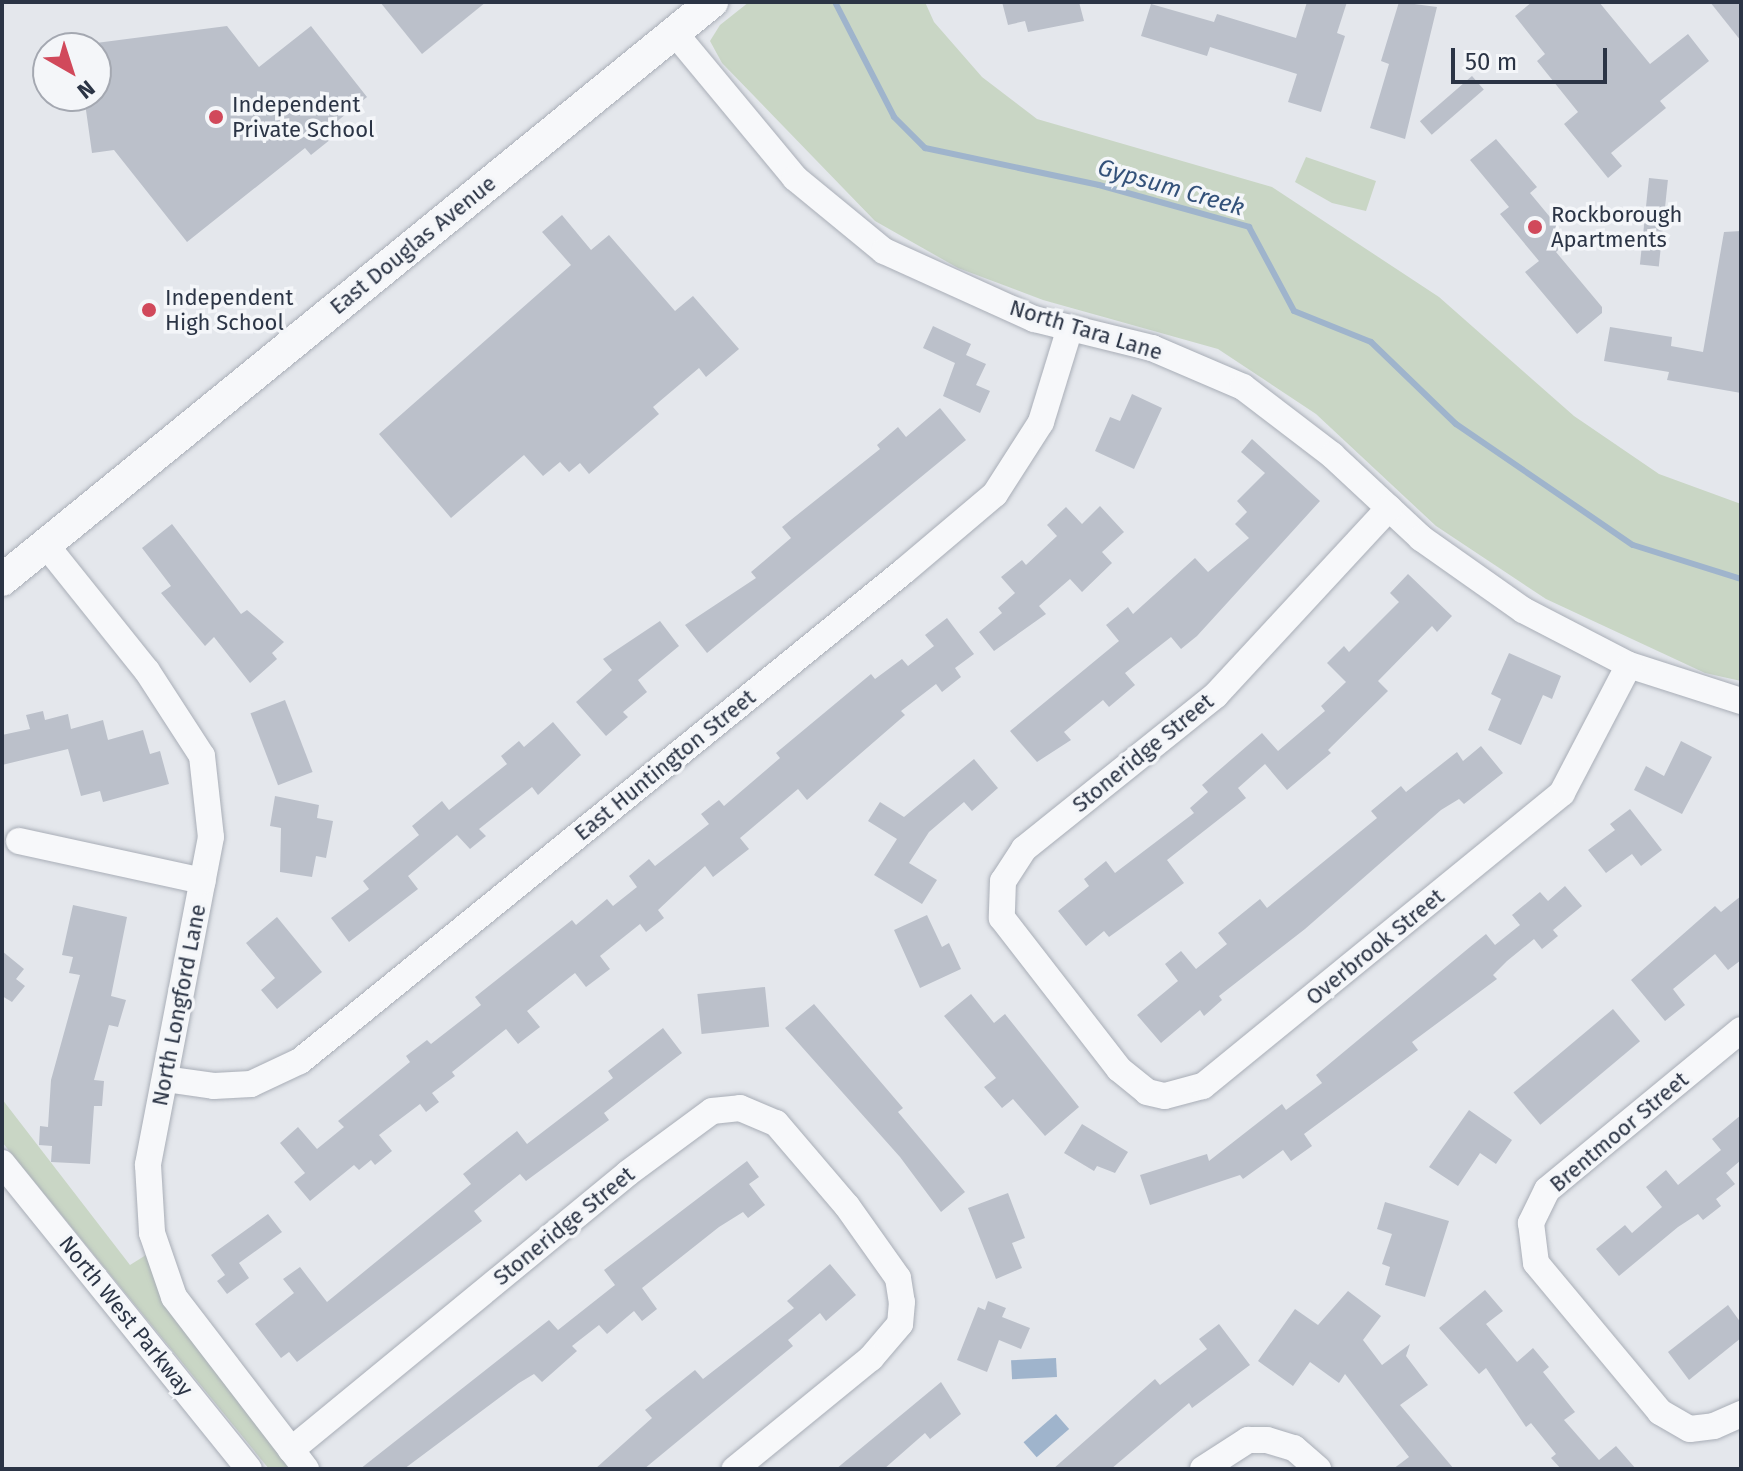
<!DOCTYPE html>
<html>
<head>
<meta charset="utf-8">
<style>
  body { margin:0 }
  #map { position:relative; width:1743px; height:1471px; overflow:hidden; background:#e4e7ec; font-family:"Fira Sans",sans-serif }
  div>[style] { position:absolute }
  .green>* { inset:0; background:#c9d6c5 }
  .water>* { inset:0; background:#9fb4cc; transform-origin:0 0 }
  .stream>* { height:6px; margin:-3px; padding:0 3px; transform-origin:3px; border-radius:3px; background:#9fb4cc }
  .building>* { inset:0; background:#bbc0ca; transform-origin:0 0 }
  .roads { filter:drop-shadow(0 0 2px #a9aeb7) drop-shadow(0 0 2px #a9aeb7) }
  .minor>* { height:26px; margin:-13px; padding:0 13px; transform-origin:13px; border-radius:13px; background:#f7f8fa }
  .tertiary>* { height:32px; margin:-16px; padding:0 16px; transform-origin:16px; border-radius:16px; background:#f7f8fa }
  .dots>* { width:22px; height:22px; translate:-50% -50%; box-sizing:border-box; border:4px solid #f4f6f9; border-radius:50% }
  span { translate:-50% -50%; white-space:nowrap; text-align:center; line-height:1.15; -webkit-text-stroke:7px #f4f6f9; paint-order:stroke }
  .poi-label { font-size:22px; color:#2b3445 }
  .left { translate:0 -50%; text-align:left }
  .street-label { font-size:22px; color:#2b3445 }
  .water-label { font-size:24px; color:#34527a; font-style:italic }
  .frame { position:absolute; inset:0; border:4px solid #2b3445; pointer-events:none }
  .north { position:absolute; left:32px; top:32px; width:80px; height:80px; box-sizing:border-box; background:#f4f6f9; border:2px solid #a4a8b1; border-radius:50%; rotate:141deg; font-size:22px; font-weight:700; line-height:32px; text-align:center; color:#2b3445 }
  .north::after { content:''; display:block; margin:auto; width:28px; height:36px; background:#d1495b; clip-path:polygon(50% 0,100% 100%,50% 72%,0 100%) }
  .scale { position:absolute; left:1451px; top:48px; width:156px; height:36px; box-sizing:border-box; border:4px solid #2b3445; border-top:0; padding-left:10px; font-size:24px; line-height:28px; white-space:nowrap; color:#2b3445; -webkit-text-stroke:6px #f4f6f9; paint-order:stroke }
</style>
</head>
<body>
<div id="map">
  <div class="green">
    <i style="clip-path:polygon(749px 2px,925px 2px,934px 22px,982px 77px,1037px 119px,1272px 187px,1439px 297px,1574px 416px,1659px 474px,1741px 504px,1741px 681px,1705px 673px,1546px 599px,1436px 526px,1316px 414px,1218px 349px,1043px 300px,958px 268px,875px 221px,722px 63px,710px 41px,720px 25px)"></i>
    <i style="clip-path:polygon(1306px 157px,1376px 181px,1366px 211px,1332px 203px,1295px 182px)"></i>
    <i style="clip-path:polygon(2px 1099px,130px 1265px,146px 1255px,297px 1469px,269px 1469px,2px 1142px)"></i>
  </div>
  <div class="water">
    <i style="left:1056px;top:1358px;width:19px;height:45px;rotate:87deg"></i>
    <i style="left:1056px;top:1414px;width:20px;height:43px;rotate:49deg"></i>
  </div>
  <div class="stream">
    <i style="left:835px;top:2px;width:129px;rotate:62.8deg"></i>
    <i style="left:894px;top:117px;width:44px;rotate:45deg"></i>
    <i style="left:925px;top:148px;width:178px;rotate:12deg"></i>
    <i style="left:1099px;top:185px;width:156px;rotate:15.6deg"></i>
    <i style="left:1249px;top:227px;width:95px;rotate:61.8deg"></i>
    <i style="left:1294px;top:311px;width:83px;rotate:21.9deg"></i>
    <i style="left:1371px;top:342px;width:118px;rotate:44deg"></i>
    <i style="left:1456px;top:424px;width:214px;rotate:34.4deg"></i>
    <i style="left:1633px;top:545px;width:113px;rotate:17.5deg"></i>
  </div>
  <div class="building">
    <i style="clip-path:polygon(380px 2px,486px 2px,422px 54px)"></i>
    <i style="clip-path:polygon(1002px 2px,1079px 2px,1084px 21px,1028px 32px,1025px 21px,1008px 25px)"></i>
    <i style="clip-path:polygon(1307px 2px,1347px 2px,1337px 33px,1345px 36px,1321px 112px,1288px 102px,1297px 74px,1210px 47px,1207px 56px,1141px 36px,1151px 4px,1214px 22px,1217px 14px,1296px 38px)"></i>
    <i style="clip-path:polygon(1399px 2px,1437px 7px,1405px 139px,1370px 128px,1389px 64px,1381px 61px)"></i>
    <i style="clip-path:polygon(1532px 2px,1599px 2px,1650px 64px,1688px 34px,1709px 61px,1660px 101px,1666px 108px,1611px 153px,1622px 166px,1608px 178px,1564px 124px,1578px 112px,1537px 61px,1545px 54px,1515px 16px)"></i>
    <i style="clip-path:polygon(1710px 2px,1741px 2px,1741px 41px)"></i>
    <i style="clip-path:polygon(227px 26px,259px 67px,311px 26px,367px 97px,325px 131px,331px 139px,311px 155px,305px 148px,187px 242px,114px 150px,92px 153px,84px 96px,96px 96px,96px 43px)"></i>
    <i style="left:1472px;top:76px;width:18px;height:69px;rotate:49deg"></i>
    <i style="clip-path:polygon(1496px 139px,1537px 187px,1530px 193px,1569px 240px,1556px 252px,1602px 307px,1602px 313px,1577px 334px,1525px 272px,1539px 261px,1500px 214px,1509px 207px,1470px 160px)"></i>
    <i style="left:1649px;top:178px;width:19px;height:87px;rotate:6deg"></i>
    <i style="clip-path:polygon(562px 215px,591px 250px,609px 235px,675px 311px,693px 296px,739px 349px,706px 377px,699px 368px,653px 407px,659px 414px,589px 474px,580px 463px,569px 472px,560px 462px,543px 476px,524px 455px,451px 518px,379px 434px,571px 265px,542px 232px)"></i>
    <i style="clip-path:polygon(1741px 231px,1741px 393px,1667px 380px,1669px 372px,1604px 361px,1610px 327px,1672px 337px,1671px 346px,1703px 352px,1724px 232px)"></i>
    <i style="clip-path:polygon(933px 326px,971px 344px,966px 355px,986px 364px,976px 385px,990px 391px,980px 413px,943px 396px,955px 363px,923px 348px)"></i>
    <i style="clip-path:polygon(1132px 394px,1162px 408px,1134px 469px,1095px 451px,1110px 417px,1120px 421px)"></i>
    <i style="clip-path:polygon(940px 408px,966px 440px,707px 653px,685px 625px,756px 578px,751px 572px,791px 538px,782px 527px,880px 449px,877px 445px,898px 427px,906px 437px)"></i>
    <i style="clip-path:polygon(1252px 439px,1320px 501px,1197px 636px,1181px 649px,1171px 637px,1125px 673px,1135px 685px,1109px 707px,1103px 700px,1064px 732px,1071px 740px,1037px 762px,1010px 731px,1119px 641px,1106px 625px,1128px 607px,1133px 614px,1195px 558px,1208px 572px,1249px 538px,1235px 524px,1247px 512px,1237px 501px,1265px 473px,1241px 452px)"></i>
    <i style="clip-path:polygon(1100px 506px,1124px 532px,1102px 552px,1112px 563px,1082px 592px,1070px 579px,1039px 606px,1046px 614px,994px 651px,979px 632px,1002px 613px,998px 608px,1015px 593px,1001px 577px,1022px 560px,1026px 565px,1057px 536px,1047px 525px,1066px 507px,1082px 524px)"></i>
    <i style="clip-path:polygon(172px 524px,241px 614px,247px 610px,284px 642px,272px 653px,277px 659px,250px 683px,214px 637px,205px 646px,161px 593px,171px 586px,142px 548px)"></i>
    <i style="clip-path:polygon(1408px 574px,1452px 616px,1437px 632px,1432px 626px,1378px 681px,1388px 691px,1328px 750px,1331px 753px,1287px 790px,1265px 764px,1238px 788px,1246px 798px,1167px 860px,1184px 883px,1109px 937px,1104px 931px,1086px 946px,1058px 911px,1089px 886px,1084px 879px,1106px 861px,1115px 873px,1194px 813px,1190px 808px,1208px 792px,1202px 785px,1262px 733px,1278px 751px,1325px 711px,1321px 706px,1346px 682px,1327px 663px,1344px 646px,1349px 652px,1399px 602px,1390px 593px)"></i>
    <i style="clip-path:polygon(947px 618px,974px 654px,955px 668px,961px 677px,942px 692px,936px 684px,901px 711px,905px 715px,807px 800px,798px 789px,740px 838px,749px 849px,713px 877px,705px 866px,658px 910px,664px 918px,646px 932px,640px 924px,600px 956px,610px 969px,586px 987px,575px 973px,527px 1011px,540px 1027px,518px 1044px,506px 1029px,452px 1072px,455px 1076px,432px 1093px,439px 1102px,426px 1112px,420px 1104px,379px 1135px,392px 1151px,375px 1165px,371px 1160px,359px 1170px,354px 1165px,310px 1201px,294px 1182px,305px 1173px,280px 1143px,298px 1127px,317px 1149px,344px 1127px,338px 1121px,410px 1062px,406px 1056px,427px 1040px,431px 1044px,481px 1005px,475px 997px,572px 920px,576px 925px,607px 899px,613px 906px,637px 887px,629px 876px,649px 859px,655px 866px,709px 824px,701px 814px,719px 800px,724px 806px,780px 758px,776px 753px,871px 674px,875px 679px,902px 659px,908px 666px,934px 646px,925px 635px)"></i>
    <i style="clip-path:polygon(660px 621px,679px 646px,638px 680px,647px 692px,623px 712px,628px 717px,606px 736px,576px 702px,612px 670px,603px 659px)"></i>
    <i style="clip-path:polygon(1509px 653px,1561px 676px,1552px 699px,1543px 695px,1521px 745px,1488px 730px,1501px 699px,1491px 694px)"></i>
    <i style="left:285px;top:700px;width:77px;height:37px;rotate:69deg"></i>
    <i style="clip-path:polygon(43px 711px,45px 720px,68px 714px,71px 729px,103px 720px,108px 740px,143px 730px,150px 754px,160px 751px,169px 784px,103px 802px,100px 791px,81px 796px,68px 749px,2px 765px,2px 735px,30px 729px,26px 715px)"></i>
    <i style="clip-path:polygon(553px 722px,581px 755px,538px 795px,532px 787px,479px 829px,486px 836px,470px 849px,457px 835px,408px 876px,418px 889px,349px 942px,331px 918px,369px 889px,363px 881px,419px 835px,412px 826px,442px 801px,449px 810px,507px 764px,501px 756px,519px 741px,524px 747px)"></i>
    <i style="clip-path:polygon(1681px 741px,1712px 757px,1682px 814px,1634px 790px,1646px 766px,1664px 776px)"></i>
    <i style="clip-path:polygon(1481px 746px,1503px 773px,1464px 804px,1459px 799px,1441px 810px,1305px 929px,1219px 996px,1222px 1000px,1204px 1016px,1200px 1010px,1161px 1043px,1137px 1015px,1178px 981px,1165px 964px,1181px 951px,1196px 969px,1227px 944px,1218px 933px,1260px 899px,1267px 908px,1377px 818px,1371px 811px,1401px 786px,1406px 792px,1457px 752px,1463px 761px)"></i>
    <i style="clip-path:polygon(974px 759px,998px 788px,972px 811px,964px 802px,929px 832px,909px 863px,937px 880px,922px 904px,874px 875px,897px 839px,868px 821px,880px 802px,904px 817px)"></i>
    <i style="clip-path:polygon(275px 796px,319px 805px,317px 818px,333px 821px,326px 858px,316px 856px,312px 877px,280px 872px,281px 828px,270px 826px)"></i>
    <i style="clip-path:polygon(1630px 809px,1662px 850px,1641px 866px,1632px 854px,1606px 873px,1588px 850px,1615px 830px,1610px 824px)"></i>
    <i style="clip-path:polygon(1565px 886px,1582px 906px,1553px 930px,1558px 936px,1542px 949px,1534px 939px,1507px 961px,1493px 975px,1497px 979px,1412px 1042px,1418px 1050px,1304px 1134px,1312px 1146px,1291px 1161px,1283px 1150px,1243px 1179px,1240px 1175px,1150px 1205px,1140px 1175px,1207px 1154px,1209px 1161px,1282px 1104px,1286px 1110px,1322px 1083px,1316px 1075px,1470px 947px,1486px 934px,1495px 945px,1520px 925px,1512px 915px,1540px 892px,1548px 901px)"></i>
    <i style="clip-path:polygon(1741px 896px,1741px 960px,1728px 970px,1715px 954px,1673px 989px,1685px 1005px,1665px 1021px,1631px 980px,1715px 906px,1721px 912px)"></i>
    <i style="clip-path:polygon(73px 905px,127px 917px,111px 996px,126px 1000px,118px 1027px,109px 1025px,94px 1080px,104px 1081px,102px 1106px,94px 1106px,90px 1164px,51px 1162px,52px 1146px,39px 1145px,40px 1126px,48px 1127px,51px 1080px,80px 975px,69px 973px,73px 957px,62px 955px)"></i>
    <i style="clip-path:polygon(927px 915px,942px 947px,949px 943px,961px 969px,920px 988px,894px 930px)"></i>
    <i style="clip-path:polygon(277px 917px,322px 972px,277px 1009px,261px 990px,275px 978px,246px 943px)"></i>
    <i style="clip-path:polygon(2px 951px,24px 969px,16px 979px,25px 986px,12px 1002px,2px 996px)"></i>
    <i style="left:765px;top:987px;width:40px;height:68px;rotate:84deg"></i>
    <i style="clip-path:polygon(971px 994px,994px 1023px,1005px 1014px,1079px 1107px,1045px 1136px,1013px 1099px,1002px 1108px,984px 1087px,996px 1078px,944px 1016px)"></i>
    <i style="clip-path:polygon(814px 1004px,903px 1108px,898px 1112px,965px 1192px,941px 1212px,900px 1157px,785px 1028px)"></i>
    <i style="left:1613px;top:1009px;width:42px;height:130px;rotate:50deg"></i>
    <i style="clip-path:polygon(663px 1028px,682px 1053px,604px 1113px,609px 1120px,526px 1181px,520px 1174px,474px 1211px,482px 1221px,297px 1362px,289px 1352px,281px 1358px,255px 1324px,294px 1293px,283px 1279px,300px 1267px,327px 1302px,471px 1184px,463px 1174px,517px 1131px,527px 1144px,613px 1078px,608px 1071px)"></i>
    <i style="clip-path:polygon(1469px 1110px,1512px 1140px,1496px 1164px,1480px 1153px,1458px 1186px,1429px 1167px)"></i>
    <i style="clip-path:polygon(1741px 1115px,1741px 1160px,1726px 1173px,1735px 1184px,1716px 1199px,1721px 1206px,1703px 1220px,1698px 1214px,1678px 1227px,1619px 1276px,1596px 1249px,1625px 1225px,1632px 1233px,1662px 1207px,1646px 1187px,1666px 1170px,1678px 1185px,1721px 1150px,1712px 1139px)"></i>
    <i style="clip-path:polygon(1082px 1124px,1128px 1152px,1115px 1173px,1097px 1166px,1094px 1171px,1064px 1153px)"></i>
    <i style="clip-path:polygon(747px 1161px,759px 1177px,749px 1184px,765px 1205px,748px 1218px,743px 1212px,719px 1227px,642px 1288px,657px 1309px,642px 1321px,634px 1311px,607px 1334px,599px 1325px,572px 1346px,577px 1351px,542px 1382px,534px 1374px,519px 1383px,404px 1469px,360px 1469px,549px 1320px,558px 1330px,615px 1285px,604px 1270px)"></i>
    <i style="clip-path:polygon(1008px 1193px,1025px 1238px,1012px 1243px,1022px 1268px,996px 1279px,968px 1208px)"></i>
    <i style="clip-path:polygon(1385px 1202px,1449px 1221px,1425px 1297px,1385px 1285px,1390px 1267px,1382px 1264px,1392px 1234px,1377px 1229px)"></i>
    <i style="clip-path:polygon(268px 1214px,282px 1232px,239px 1263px,249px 1278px,227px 1294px,217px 1281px,225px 1275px,211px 1255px)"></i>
    <i style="clip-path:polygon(830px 1264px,856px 1295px,826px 1321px,820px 1313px,788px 1340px,793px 1346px,644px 1469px,595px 1469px,652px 1418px,645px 1410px,695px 1370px,703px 1379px,794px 1308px,787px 1301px)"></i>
    <i style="clip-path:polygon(1485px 1290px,1503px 1311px,1486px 1324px,1517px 1362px,1533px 1348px,1549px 1367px,1543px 1372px,1575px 1412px,1564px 1420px,1599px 1460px,1616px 1446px,1636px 1469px,1561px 1469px,1551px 1458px,1556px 1454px,1531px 1423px,1526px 1427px,1486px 1368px,1479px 1374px,1439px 1328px)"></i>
    <i style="clip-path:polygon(1348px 1291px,1381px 1316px,1363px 1340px,1382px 1365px,1410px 1344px,1406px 1356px,1428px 1385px,1400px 1405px,1454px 1469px,1393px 1469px,1409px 1457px,1345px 1374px,1339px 1383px,1310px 1362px,1293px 1386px,1258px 1361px,1295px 1309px,1318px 1325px)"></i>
    <i style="clip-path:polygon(988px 1301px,1006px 1308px,1002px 1317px,1030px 1328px,1021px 1349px,999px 1340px,987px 1372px,957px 1360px,978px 1307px,985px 1310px)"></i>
    <i style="clip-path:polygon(1728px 1305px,1741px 1323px,1741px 1338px,1689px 1380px,1668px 1352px)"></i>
    <i style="clip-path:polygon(1219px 1324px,1250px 1365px,1192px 1408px,1189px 1403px,1111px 1469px,1053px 1469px,1155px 1379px,1160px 1385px,1207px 1349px,1199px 1339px)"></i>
    <i style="clip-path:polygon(941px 1382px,961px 1414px,930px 1439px,925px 1433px,884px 1469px,836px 1469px)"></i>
  </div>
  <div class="roads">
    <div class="minor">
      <i style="left:674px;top:32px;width:190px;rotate:50.3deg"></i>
      <i style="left:795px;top:178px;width:115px;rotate:39.4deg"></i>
      <i style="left:884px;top:251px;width:165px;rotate:24.4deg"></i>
      <i style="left:1034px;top:319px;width:122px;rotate:13.8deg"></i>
      <i style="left:1152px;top:348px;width:99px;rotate:23.2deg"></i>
      <i style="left:1243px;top:387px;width:112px;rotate:37.4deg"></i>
      <i style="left:1332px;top:455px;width:122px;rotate:43deg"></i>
      <i style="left:1421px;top:538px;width:125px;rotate:35.2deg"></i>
      <i style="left:1523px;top:610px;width:119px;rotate:27.4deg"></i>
      <i style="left:1629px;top:665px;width:118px;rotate:17.8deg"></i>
      <i style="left:1389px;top:508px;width:255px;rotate:132.8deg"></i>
      <i style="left:1216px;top:695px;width:246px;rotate:141.3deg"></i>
      <i style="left:1024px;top:849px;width:38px;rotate:123deg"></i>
      <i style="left:1003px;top:881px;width:37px;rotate:92deg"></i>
      <i style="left:1002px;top:918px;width:191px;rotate:52.2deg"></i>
      <i style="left:1119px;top:1069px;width:36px;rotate:39deg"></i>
      <i style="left:1147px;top:1092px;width:18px;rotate:13deg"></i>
      <i style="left:1165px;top:1096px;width:39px;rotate:-15deg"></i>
      <i style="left:1203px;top:1086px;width:463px;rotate:-39.2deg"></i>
      <i style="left:1562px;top:793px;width:144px;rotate:-62.4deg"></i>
      <i style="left:46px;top:545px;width:161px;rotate:51.3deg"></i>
      <i style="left:147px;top:671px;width:101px;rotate:57.1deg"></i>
      <i style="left:202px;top:756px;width:81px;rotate:83.7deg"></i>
      <i style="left:211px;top:837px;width:334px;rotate:100.9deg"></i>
      <i style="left:148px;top:1165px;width:68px;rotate:86.6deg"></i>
      <i style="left:152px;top:1233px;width:68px;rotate:71deg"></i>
      <i style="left:174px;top:1297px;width:217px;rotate:52.5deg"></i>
      <i style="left:19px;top:841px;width:188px;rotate:12.3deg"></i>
      <i style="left:1741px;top:1030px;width:251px;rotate:140.5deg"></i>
      <i style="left:1547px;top:1190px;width:37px;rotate:116deg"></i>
      <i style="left:1531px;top:1223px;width:40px;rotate:82.9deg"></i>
      <i style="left:1536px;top:1263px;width:194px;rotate:50.2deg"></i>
      <i style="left:1660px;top:1412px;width:34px;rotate:30deg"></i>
      <i style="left:1690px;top:1429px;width:24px;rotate:-7deg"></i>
      <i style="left:1714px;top:1426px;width:30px;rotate:-24deg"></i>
      <i style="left:165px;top:1079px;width:49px;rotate:8.1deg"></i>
      <i style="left:214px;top:1086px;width:37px;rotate:-3deg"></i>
      <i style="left:251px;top:1084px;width:54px;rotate:-25.1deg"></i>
      <i style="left:300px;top:1061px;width:778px;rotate:-39.05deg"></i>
      <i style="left:904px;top:571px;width:119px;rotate:-40.2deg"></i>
      <i style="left:995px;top:494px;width:85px;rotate:-57.4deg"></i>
      <i style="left:1041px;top:422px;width:98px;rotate:-72.9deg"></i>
      <i style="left:2px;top:1163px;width:393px;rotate:51.1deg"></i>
      <i style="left:291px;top:1450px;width:436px;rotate:-39.4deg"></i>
      <i style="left:628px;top:1173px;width:104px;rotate:-36.4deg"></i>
      <i style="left:712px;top:1111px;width:28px;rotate:-6deg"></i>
      <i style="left:740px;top:1108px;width:39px;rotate:23deg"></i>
      <i style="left:776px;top:1123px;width:109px;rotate:49.5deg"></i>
      <i style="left:847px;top:1206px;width:88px;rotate:54.7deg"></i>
      <i style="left:898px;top:1278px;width:24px;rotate:81deg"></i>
      <i style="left:902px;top:1302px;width:22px;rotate:95deg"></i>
      <i style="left:900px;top:1324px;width:45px;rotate:130.5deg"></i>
      <i style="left:871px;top:1358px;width:176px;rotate:140.8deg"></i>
      <i style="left:1203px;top:1469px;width:54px;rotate:-32.8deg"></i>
      <i style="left:1248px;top:1440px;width:19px"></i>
      <i style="left:1267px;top:1440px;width:28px;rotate:17deg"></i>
      <i style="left:1294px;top:1448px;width:32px;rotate:41deg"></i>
    </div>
    <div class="tertiary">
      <i style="left:2px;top:580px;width:916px;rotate:-39.15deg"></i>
    </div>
  </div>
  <div class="dots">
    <i style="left:216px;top:117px;background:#d1495b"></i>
    <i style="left:1535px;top:227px;background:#d1495b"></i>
    <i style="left:149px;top:310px;background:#d1495b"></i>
  </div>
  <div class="poi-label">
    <span class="left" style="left:232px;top:117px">Independent<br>Private School</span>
    <span class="left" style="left:1551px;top:227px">Rockborough<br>Apartments</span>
    <span class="left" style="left:165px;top:310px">Independent<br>High School</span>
  </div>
  <div class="street-label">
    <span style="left:413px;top:245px;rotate:-39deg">East Douglas Avenue</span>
    <span style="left:1086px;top:330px;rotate:17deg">North Tara Lane</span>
    <span style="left:1143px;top:753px;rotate:-39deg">Stoneridge Street</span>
    <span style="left:665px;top:765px;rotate:-39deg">East Huntington Street</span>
    <span style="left:1375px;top:947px;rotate:-39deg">Overbrook Street</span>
    <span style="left:179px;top:1005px;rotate:-79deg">North Longford Lane</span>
    <span style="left:1619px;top:1132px;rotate:-40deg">Brentmoor Street</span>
    <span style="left:564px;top:1226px;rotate:-39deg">Stoneridge Street</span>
    <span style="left:126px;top:1316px;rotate:51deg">North West Parkway</span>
  </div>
  <div class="water-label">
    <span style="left:1171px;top:188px;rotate:16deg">Gypsum Creek</span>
  </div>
  <div class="frame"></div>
  <div class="north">N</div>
  <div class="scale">50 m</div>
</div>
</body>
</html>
